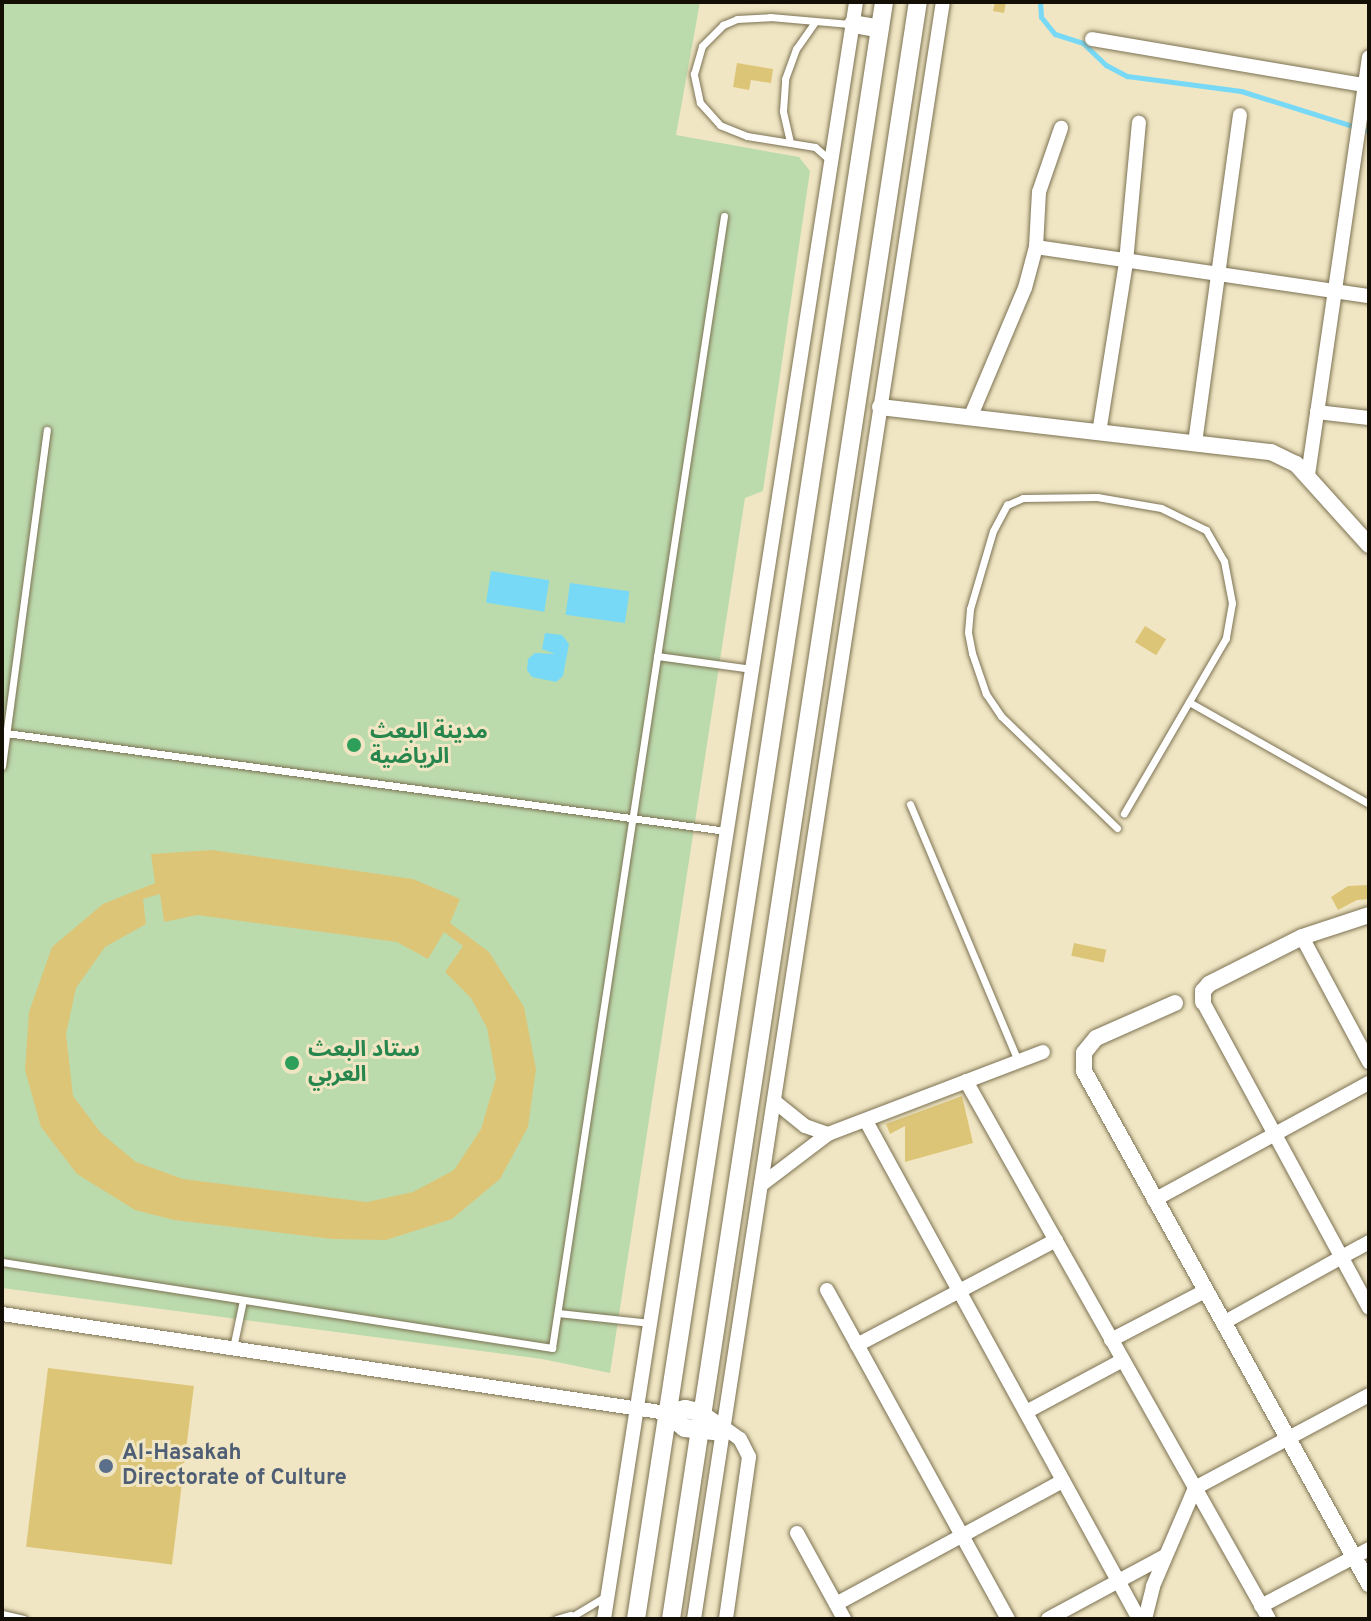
<!DOCTYPE html>
<html>
<head>
<meta charset="utf-8">
<style>
  body { margin:0 }
  #map { position:relative; width:1371px; height:1621px; overflow:hidden; background:#f0e6c3; font-family:Overpass,"Noto Sans Arabic",sans-serif }
  div>[style] { position:absolute }
  .green>* { inset:0; background:#bcdbad }
  .water>* { inset:0; background:#77d9f6; transform-origin:0 0 }
  .stream>* { height:5px; margin:-2.5px; padding:0 2.5px; transform-origin:2.5px; border-radius:2.5px; background:#77d9f6 }
  .building>* { inset:0; background:#ddc578; transform-origin:0 0 }
  .roads { filter:drop-shadow(0 0 2px #7c7253) drop-shadow(0 0 2px #7c7253) }
  .service>* { height:7px; margin:-3.5px; padding:0 3.5px; transform-origin:3.5px; border-radius:3.5px; background:#fff }
  .minor>* { height:14px; margin:-7px; padding:0 7px; transform-origin:7px; border-radius:7px; background:#fff }
  .tertiary>* { height:16px; margin:-8px; padding:0 8px; transform-origin:8px; border-radius:8px; background:#fff }
  .secondary>* { height:18px; margin:-9px; padding:0 9px; transform-origin:9px; border-radius:9px; background:#fff }
  .dots>* { width:22px; height:22px; translate:-50% -50%; box-sizing:border-box; border:4px solid #f0e6c3; border-radius:50% }
  span { translate:-50% -50%; white-space:nowrap; text-align:center; line-height:1.15; -webkit-text-stroke:6px #f0e6c3; paint-order:stroke }
  .leisure-label { font-size:22px; color:#27864d; font-weight:700 }
  .left { translate:0 -50%; text-align:left }
  .service-label { font-size:22px; color:#4e5e75; font-weight:700 }
  .frame { position:absolute; inset:0; border:4px solid #130f04; pointer-events:none }
</style>
</head>
<body>
<div id="map">
  <div class="green">
    <i style="clip-path:polygon(2px 2px,700px 2px,676px 135px,799px 157px,810px 171px,763px 491px,745px 498px,610px 1373px,542px 1359px,2px 1288px)"></i>
  </div>
  <div class="water">
    <i style="left:491px;top:571px;width:59px;height:32px;rotate:9deg"></i>
    <i style="left:570px;top:583px;width:60px;height:32px;rotate:8deg"></i>
    <i style="clip-path:polygon(545px 633px,562px 635px,569px 644px,563px 676px,556px 682px,532px 677px,527px 670px,528px 659px,535px 653px,555px 654px,542px 649px)"></i>
  </div>
  <div class="stream">
    <i style="left:1040px;top:2px;width:15px;rotate:86deg"></i>
    <i style="left:1041px;top:17px;width:22px;rotate:51deg"></i>
    <i style="left:1055px;top:34px;width:29px;rotate:18deg"></i>
    <i style="left:1083px;top:43px;width:32px;rotate:44deg"></i>
    <i style="left:1106px;top:65px;width:24px;rotate:28deg"></i>
    <i style="left:1127px;top:76px;width:115px;rotate:7.5deg"></i>
    <i style="left:1241px;top:91px;width:134px;rotate:17.4deg"></i>
  </div>
  <div class="building">
    <i style="clip-path:polygon(995px 2px,1006px 2px,1004px 13px,993px 11px)"></i>
    <i style="clip-path:polygon(737px 63px,773px 69px,771px 83px,751px 80px,749px 90px,733px 87px)"></i>
    <i style="left:1145px;top:626px;width:25px;height:19px;rotate:32deg"></i>
    <i style="clip-path:polygon(evenodd,212px 850px,413px 879px,460px 899px,450px 923px,489px 952px,524px 1007px,536px 1069px,528px 1127px,500px 1179px,452px 1219px,386px 1240px,332px 1239px,174px 1220px,135px 1210px,77px 1174px,41px 1127px,25px 1070px,29px 1012px,52px 947px,103px 904px,155px 883px,151px 854px,212px 850px,160px 894px,164px 922px,197px 915px,397px 942px,428px 959px,444px 932px,463px 946px,445px 972px,471px 998px,487px 1028px,496px 1078px,481px 1129px,454px 1170px,413px 1192px,367px 1202px,183px 1179px,136px 1162px,101px 1133px,73px 1096px,66px 1034px,76px 988px,105px 947px,146px 924px,143px 899px,160px 894px)"></i>
    <i style="clip-path:polygon(1369px 885px,1369px 899px,1357px 900px,1338px 910px,1331px 897px,1348px 886px)"></i>
    <i style="left:1074px;top:943px;width:33px;height:13px;rotate:12deg"></i>
    <i style="clip-path:polygon(962px 1096px,973px 1143px,905px 1162px,905px 1126px,890px 1134px,886px 1124px)"></i>
    <i style="left:48px;top:1368px;width:147px;height:180px;rotate:7deg"></i>
  </div>
  <div class="roads">
    <div class="service">
      <i style="left:790px;top:142px;width:32px;rotate:-103deg"></i>
      <i style="left:783px;top:111px;width:32px;rotate:-86deg"></i>
      <i style="left:785px;top:79px;width:32px;rotate:-70deg"></i>
      <i style="left:796px;top:49px;width:32px;rotate:-55deg"></i>
      <i style="left:831px;top:161px;width:21px;rotate:-139deg"></i>
      <i style="left:815px;top:147px;width:69px;rotate:-170.8deg"></i>
      <i style="left:747px;top:136px;width:29px;rotate:-158deg"></i>
      <i style="left:720px;top:125px;width:30px;rotate:-132deg"></i>
      <i style="left:700px;top:103px;width:30px;rotate:-102deg"></i>
      <i style="left:694px;top:74px;width:29px;rotate:-74deg"></i>
      <i style="left:702px;top:46px;width:30px;rotate:-45deg"></i>
      <i style="left:723px;top:25px;width:15px;rotate:-23deg"></i>
      <i style="left:737px;top:19px;width:33px;rotate:-3deg"></i>
      <i style="left:770px;top:17px;width:80px;rotate:5deg"></i>
      <i style="left:657px;top:656px;width:96px;rotate:7.8deg"></i>
      <i style="left:1189px;top:702px;width:207px;rotate:29.5deg"></i>
      <i style="left:6px;top:733px;width:727px;rotate:7.75deg"></i>
      <i style="left:2px;top:766px;width:339px;rotate:-82.4deg"></i>
      <i style="left:910px;top:804px;width:279px;rotate:67.2deg"></i>
      <i style="left:1117px;top:828px;width:161px;rotate:-136deg"></i>
      <i style="left:1001px;top:716px;width:27px;rotate:-124deg"></i>
      <i style="left:986px;top:694px;width:43px;rotate:-108.9deg"></i>
      <i style="left:972px;top:653px;width:21px;rotate:-101deg"></i>
      <i style="left:968px;top:632px;width:23px;rotate:-85deg"></i>
      <i style="left:970px;top:609px;width:81px;rotate:-73.6deg"></i>
      <i style="left:993px;top:531px;width:30px;rotate:-62deg"></i>
      <i style="left:1007px;top:505px;width:17px;rotate:-24deg"></i>
      <i style="left:1023px;top:498px;width:74px;rotate:-0.8deg"></i>
      <i style="left:1097px;top:497px;width:65px;rotate:9.8deg"></i>
      <i style="left:1161px;top:508px;width:50px;rotate:26.1deg"></i>
      <i style="left:1206px;top:530px;width:36px;rotate:60deg"></i>
      <i style="left:1224px;top:561px;width:43px;rotate:79.2deg"></i>
      <i style="left:1232px;top:603px;width:36px;rotate:100deg"></i>
      <i style="left:1226px;top:638px;width:203px;rotate:120.2deg"></i>
      <i style="left:2px;top:1262px;width:557px;rotate:8.89deg"></i>
      <i style="left:552px;top:1348px;width:1145px;rotate:-81.36deg"></i>
      <i style="left:558px;top:1313px;width:93px;rotate:6.2deg"></i>
      <i style="left:233px;top:1348px;width:49px;rotate:-78.2deg"></i>
      <i style="left:2px;top:1614px;width:22px;rotate:13deg"></i>
      <i style="left:556px;top:1619px;width:15px;rotate:-16deg"></i>
      <i style="left:568px;top:1619px;width:44px;rotate:-31.2deg"></i>
    </div>
    <div class="minor">
      <i style="left:1092px;top:39px;width:281px;rotate:9.6deg"></i>
      <i style="left:1036px;top:247px;width:337px;rotate:8.4deg"></i>
      <i style="left:1317px;top:412px;width:52px;rotate:6.6deg"></i>
      <i style="left:970px;top:418px;width:141px;rotate:-67.1deg"></i>
      <i style="left:1025px;top:288px;width:42px;rotate:-75deg"></i>
      <i style="left:1036px;top:247px;width:55px;rotate:-86.9deg"></i>
      <i style="left:1039px;top:192px;width:68px;rotate:-71deg"></i>
      <i style="left:1099px;top:433px;width:173px;rotate:-81deg"></i>
      <i style="left:1126px;top:262px;width:140px;rotate:-84.7deg"></i>
      <i style="left:1195px;top:443px;width:331px;rotate:-82.2deg"></i>
      <i style="left:1308px;top:475px;width:422px;rotate:-81.7deg"></i>
      <i style="left:1302px;top:937px;width:142px;rotate:61.8deg"></i>
      <i style="left:1203px;top:1002px;width:348px;rotate:61.5deg"></i>
      <i style="left:966px;top:1081px;width:617px;rotate:60.61deg"></i>
      <i style="left:866px;top:1121px;width:568px;rotate:61.27deg"></i>
      <i style="left:828px;top:1134px;width:230px;rotate:-20.9deg"></i>
      <i style="left:761px;top:1185px;width:84px;rotate:-37.3deg"></i>
      <i style="left:828px;top:1134px;width:24px;rotate:-161deg"></i>
      <i style="left:805px;top:1126px;width:40px;rotate:-141deg"></i>
      <i style="left:1154px;top:1200px;width:245px;rotate:-28.6deg"></i>
      <i style="left:827px;top:1290px;width:376px;rotate:61.2deg"></i>
      <i style="left:2px;top:1314px;width:672px;rotate:8.47deg"></i>
      <i style="left:1223px;top:1323px;width:167px;rotate:-29deg"></i>
      <i style="left:1111px;top:1340px;width:106px;rotate:-27.5deg"></i>
      <i style="left:857px;top:1345px;width:225px;rotate:-27.8deg"></i>
      <i style="left:1026px;top:1412px;width:108px;rotate:-28.2deg"></i>
      <i style="left:703px;top:1413px;width:45px;rotate:35.1deg"></i>
      <i style="left:740px;top:1439px;width:20px;rotate:63deg"></i>
      <i style="left:749px;top:1457px;width:164px;rotate:98.1deg"></i>
      <i style="left:797px;top:1533px;width:98px;rotate:61.3deg"></i>
      <i style="left:836px;top:1604px;width:258px;rotate:-28.5deg"></i>
      <i style="left:1261px;top:1606px;width:122px;rotate:-27.8deg"></i>
      <i style="left:604px;top:1619px;width:1637px;rotate:-81.14deg"></i>
      <i style="left:694px;top:1619px;width:1636px;rotate:-81.25deg"></i>
      <i style="left:1048px;top:1619px;width:133px;rotate:-28.3deg"></i>
      <i style="left:1145px;top:1619px;width:34px;rotate:-76deg"></i>
      <i style="left:1153px;top:1586px;width:107px;rotate:-66.8deg"></i>
      <i style="left:1195px;top:1488px;width:197px;rotate:-28.1deg"></i>
    </div>
    <div class="tertiary">
      <i style="left:880px;top:407px;width:394px;rotate:6.6deg"></i>
      <i style="left:1271px;top:452px;width:28px;rotate:26deg"></i>
      <i style="left:1296px;top:464px;width:109px;rotate:48deg"></i>
      <i style="left:1203px;top:1002px;width:11px;rotate:-90deg"></i>
      <i style="left:1203px;top:991px;width:9px;rotate:-49deg"></i>
      <i style="left:1209px;top:984px;width:104px;rotate:-26.8deg"></i>
      <i style="left:1302px;top:937px;width:71px;rotate:-18.2deg"></i>
      <i style="left:1175px;top:1003px;width:86px;rotate:156.1deg"></i>
      <i style="left:1096px;top:1038px;width:19px;rotate:129deg"></i>
      <i style="left:1084px;top:1053px;width:18px;rotate:90deg"></i>
      <i style="left:1084px;top:1071px;width:587px;rotate:60.95deg"></i>
    </div>
    <div class="secondary">
      <i style="left:853px;top:24px;width:27px;rotate:10deg"></i>
      <i style="left:703px;top:1413px;width:18px;rotate:-167deg"></i>
      <i style="left:685px;top:1409px;width:18px;rotate:167deg"></i>
      <i style="left:667px;top:1413px;width:23px;rotate:40deg"></i>
      <i style="left:685px;top:1428px;width:38px;rotate:6deg"></i>
      <i style="left:636px;top:1619px;width:1636px;rotate:-81.28deg"></i>
      <i style="left:671px;top:1619px;width:1636px;rotate:-81.32deg"></i>
    </div>
  </div>
  <div class="dots">
    <i style="left:354px;top:745px;background:#2e9e5b"></i>
    <i style="left:292px;top:1063px;background:#2e9e5b"></i>
    <i style="left:106px;top:1466px;background:#5c6f8a"></i>
  </div>
  <div class="leisure-label">
    <span class="left" style="left:370px;top:745px">مدينة البعث<br>الرياضية</span>
    <span class="left" style="left:308px;top:1063px">ستاد البعث<br>العربي</span>
  </div>
  <div class="service-label">
    <span class="left" style="left:122px;top:1466px">Al-Hasakah<br>Directorate of Culture</span>
  </div>
  <div class="frame"></div>
</div>
</body>
</html>
